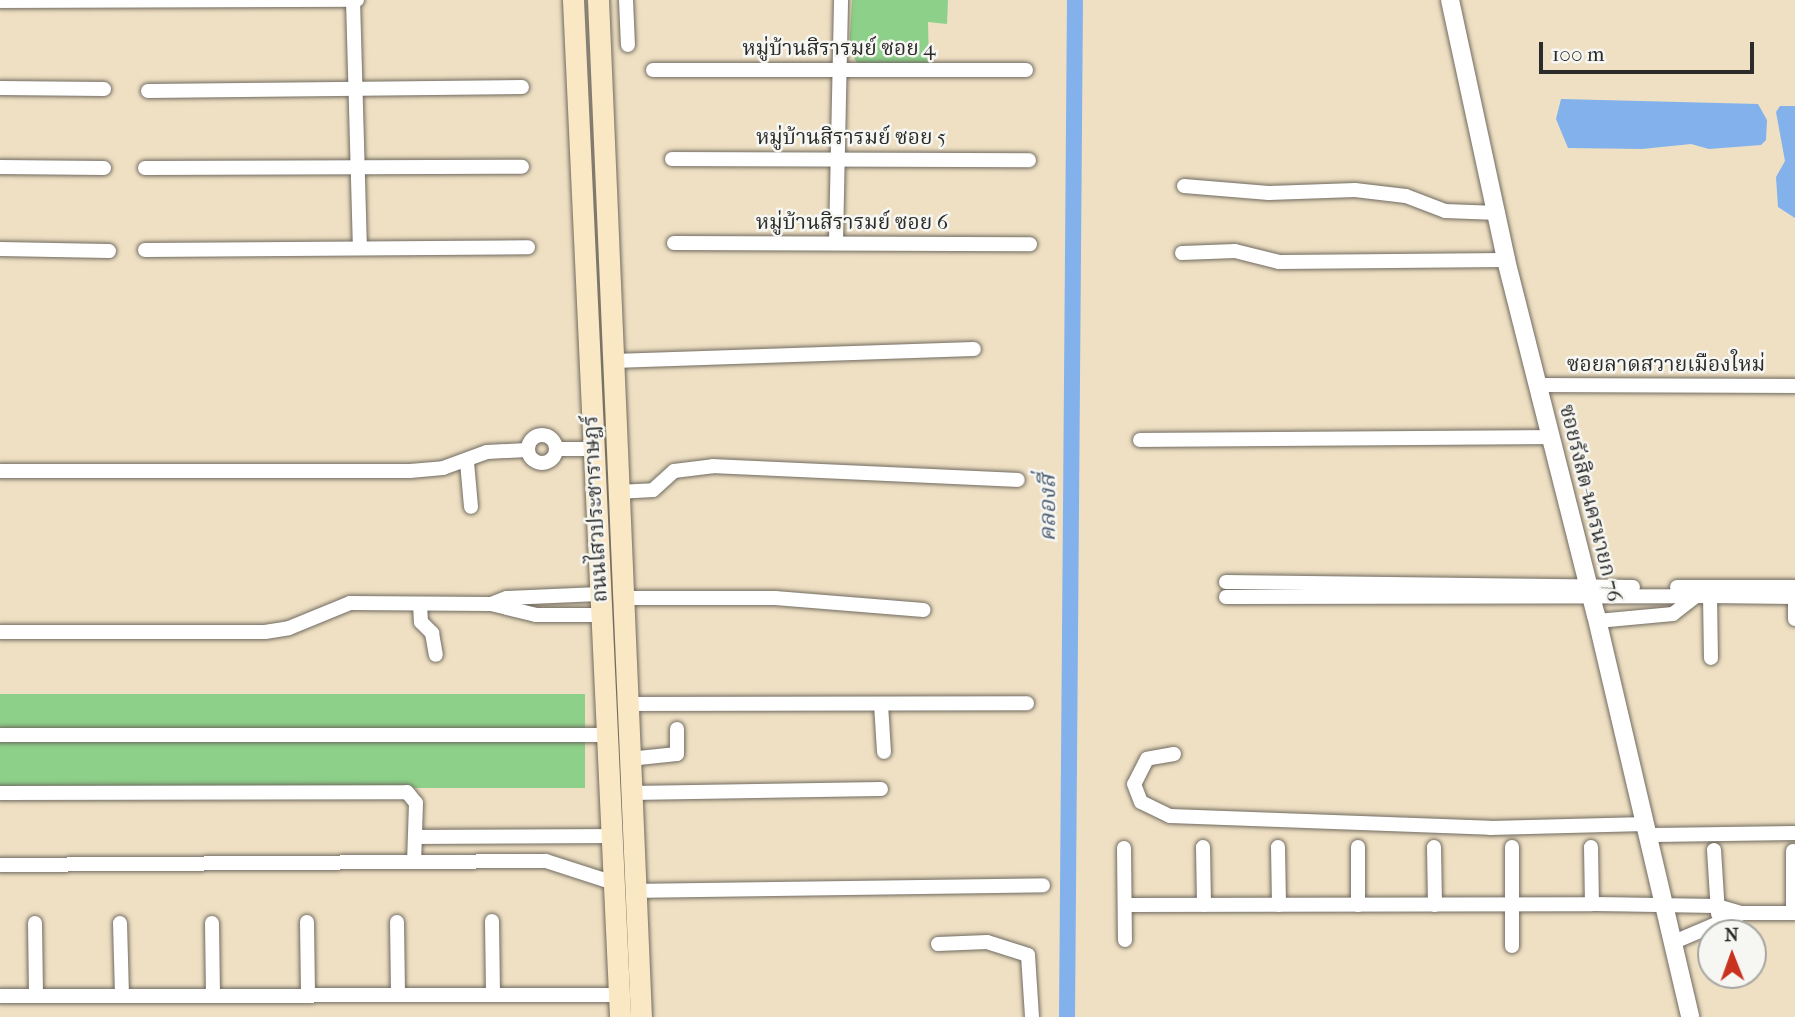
<!DOCTYPE html>
<html>
<head>
<meta charset="utf-8">
<style>
  body { margin:0 }
  #map { position:relative; width:1795px; height:1017px; overflow:hidden; background:#efe0c3; font-family:"IM FELL French Canon","Noto Serif Thai",serif }
  div>[style] { position:absolute }
  .green>* { inset:0; background:#8dd089; transform-origin:0 0 }
  .water>* { inset:0; background:#82b1ec }
  .canal>* { height:16px; margin:-8px; padding:0 8px; transform-origin:8px; border-radius:8px; background:#82b1ec }
  .roads { filter:drop-shadow(0 0 2px #706a60) drop-shadow(0 0 2px #706a60) }
  .minor>* { height:14px; margin:-7px; padding:0 7px; transform-origin:7px; border-radius:7px; background:#fff }
  .minor>.ring { margin:-7px; padding:0; box-sizing:content-box; background:none; border:14px solid #fff; border-radius:50% }
  .tertiary>* { height:18px; margin:-9px; padding:0 9px; transform-origin:9px; border-radius:9px; background:#fff }
  .secondary>* { height:21px; margin:-10.5px; padding:0 10.5px; transform-origin:10.5px; border-radius:10.5px; background:#fae7c3 }
  span { translate:-50% -50%; white-space:nowrap; text-align:center; line-height:1.15; -webkit-text-stroke:5px #f6f6f2; paint-order:stroke }
  .street-label { font-size:21px; color:#2b2b2b }
  .water-label { font-size:23px; color:#495a6f; font-style:italic }
  .north { position:absolute; left:1697px; top:919px; width:70px; height:70px; box-sizing:border-box; background:#f6f6f2; border:2px solid #a5a5a2; border-radius:50%; rotate:359deg; font-size:19px; font-weight:700; line-height:28px; text-align:center; color:#2b2b2b }
  .north::after { content:''; display:block; margin:auto; width:24px; height:32px; background:#c8321e; clip-path:polygon(50% 0,100% 100%,50% 72%,0 100%) }
  .scale { position:absolute; left:1539px; top:42px; width:215px; height:32px; box-sizing:border-box; border:4px solid #2b2b2b; border-top:0; padding-left:9px; font-size:21px; line-height:24px; white-space:nowrap; color:#2b2b2b; -webkit-text-stroke:5px #f6f6f2; paint-order:stroke }
</style>
</head>
<body>
<div id="map">
  <div class="green">
    <i style="clip-path:polygon(852px 0,948px 0,947px 24px,928px 22px,929px 67px,861px 69px,849px 50px)"></i>
    <i style="left:0;top:694px;width:585px;height:94px"></i>
  </div>
  <div class="water">
    <i style="clip-path:polygon(1561px 99px,1758px 104px,1767px 120px,1766px 140px,1761px 145px,1709px 149px,1691px 144px,1642px 149px,1568px 148px,1556px 119px)"></i>
    <i style="clip-path:polygon(1780px 106px,1795px 106px,1795px 218px,1778px 207px,1776px 177px,1785px 161px,1776px 112px)"></i>
  </div>
  <div class="canal">
    <i style="left:1067px;top:1017px;width:1017px;rotate:-89.55deg"></i>
  </div>
  <div class="roads">
    <div class="minor">
      <i style="left:353px;top:0;width:247px;rotate:88.4deg"></i>
      <i style="left:626px;top:0;width:45px;rotate:87.5deg"></i>
      <i style="left:0;top:1px;width:357px;rotate:-0.2deg"></i>
      <i style="left:653px;top:70px;width:373px"></i>
      <i style="left:0;top:88px;width:104px;rotate:0.6deg"></i>
      <i style="left:148px;top:91px;width:374px;rotate:-0.6deg"></i>
      <i style="left:672px;top:159px;width:357px;rotate:0.2deg"></i>
      <i style="left:0;top:167px;width:104px;rotate:0.6deg"></i>
      <i style="left:145px;top:168px;width:377px;rotate:-0.2deg"></i>
      <i style="left:1184px;top:186px;width:85px;rotate:4.7deg"></i>
      <i style="left:1269px;top:193px;width:86px;rotate:-2deg"></i>
      <i style="left:1355px;top:190px;width:51px;rotate:6.7deg"></i>
      <i style="left:1406px;top:196px;width:42px;rotate:21deg"></i>
      <i style="left:1445px;top:211px;width:53px;rotate:2.2deg"></i>
      <i style="left:836px;top:241px;width:241px;rotate:-88.8deg"></i>
      <i style="left:674px;top:243px;width:356px;rotate:0.2deg"></i>
      <i style="left:0;top:249px;width:109px;rotate:1.1deg"></i>
      <i style="left:145px;top:250px;width:383px;rotate:-0.4deg"></i>
      <i style="left:1182px;top:253px;width:53px;rotate:-2.2deg"></i>
      <i style="left:1235px;top:251px;width:45px;rotate:14deg"></i>
      <i style="left:1279px;top:262px;width:227px;rotate:-0.5deg"></i>
      <i style="left:613px;top:361px;width:361px;rotate:-1.9deg"></i>
      <i style="left:1538px;top:385px;width:257px;rotate:0.2deg"></i>
      <i class="ring" style="left:528px;top:435px;width:14px;height:14px"></i>
      <i style="left:1140px;top:440px;width:411px;rotate:-0.4deg"></i>
      <i style="left:556px;top:449px;width:36px"></i>
      <i style="left:467px;top:462px;width:45px;rotate:84.9deg"></i>
      <i style="left:0;top:471px;width:410px"></i>
      <i style="left:410px;top:471px;width:33px;rotate:-5deg"></i>
      <i style="left:443px;top:468px;width:47px;rotate:-20deg"></i>
      <i style="left:487px;top:452px;width:40px;rotate:-2.9deg"></i>
      <i style="left:617px;top:492px;width:36px;rotate:-3deg"></i>
      <i style="left:653px;top:490px;width:28px;rotate:-42deg"></i>
      <i style="left:674px;top:471px;width:39px;rotate:-7deg"></i>
      <i style="left:713px;top:466px;width:305px;rotate:2.6deg"></i>
      <i style="left:1226px;top:582px;width:407px;rotate:0.7deg"></i>
      <i style="left:1677px;top:587px;width:118px"></i>
      <i style="left:1696px;top:596px;width:99px;rotate:0.6deg"></i>
      <i style="left:1710px;top:596px;width:62px;rotate:89.1deg"></i>
      <i style="left:1226px;top:597px;width:470px;rotate:-0.1deg"></i>
      <i style="left:1696px;top:596px;width:29px;rotate:142deg"></i>
      <i style="left:1673px;top:614px;width:76px;rotate:174.7deg"></i>
      <i style="left:1795px;top:597px;width:22px;rotate:90deg"></i>
      <i style="left:622px;top:598px;width:153px"></i>
      <i style="left:775px;top:598px;width:149px;rotate:4.6deg"></i>
      <i style="left:420px;top:604px;width:18px;rotate:87deg"></i>
      <i style="left:421px;top:622px;width:16px;rotate:45deg"></i>
      <i style="left:432px;top:633px;width:22px;rotate:80deg"></i>
      <i style="left:491px;top:604px;width:17px;rotate:-21deg"></i>
      <i style="left:507px;top:598px;width:92px;rotate:-2.5deg"></i>
      <i style="left:0;top:632px;width:265px"></i>
      <i style="left:265px;top:632px;width:24px;rotate:-9deg"></i>
      <i style="left:289px;top:628px;width:66px;rotate:-22.3deg"></i>
      <i style="left:350px;top:603px;width:141px;rotate:0.4deg"></i>
      <i style="left:491px;top:604px;width:46px;rotate:13.7deg"></i>
      <i style="left:536px;top:615px;width:64px"></i>
      <i style="left:627px;top:704px;width:400px;rotate:-0.1deg"></i>
      <i style="left:881px;top:704px;width:48px;rotate:86.4deg"></i>
      <i style="left:0;top:735px;width:606px"></i>
      <i style="left:1174px;top:754px;width:27px;rotate:170deg"></i>
      <i style="left:1147px;top:759px;width:28px;rotate:117deg"></i>
      <i style="left:1134px;top:784px;width:19px;rotate:69deg"></i>
      <i style="left:1141px;top:802px;width:32px;rotate:26deg"></i>
      <i style="left:1170px;top:816px;width:320px;rotate:2.1deg"></i>
      <i style="left:1490px;top:828px;width:156px;rotate:-1.5deg"></i>
      <i style="left:629px;top:759px;width:48px;rotate:-5.9deg"></i>
      <i style="left:677px;top:754px;width:25px;rotate:-90deg"></i>
      <i style="left:0;top:793px;width:407px;rotate:-0.1deg"></i>
      <i style="left:407px;top:792px;width:14px;rotate:51deg"></i>
      <i style="left:416px;top:803px;width:59px;rotate:91.9deg"></i>
      <i style="left:631px;top:793px;width:250px;rotate:-0.9deg"></i>
      <i style="left:1649px;top:835px;width:146px;rotate:-0.8deg"></i>
      <i style="left:416px;top:837px;width:195px;rotate:-0.3deg"></i>
      <i style="left:1203px;top:847px;width:58px;rotate:89deg"></i>
      <i style="left:1278px;top:847px;width:58px;rotate:89deg"></i>
      <i style="left:1358px;top:847px;width:58px;rotate:90deg"></i>
      <i style="left:1434px;top:847px;width:58px;rotate:89deg"></i>
      <i style="left:1512px;top:847px;width:99px;rotate:90deg"></i>
      <i style="left:1591px;top:847px;width:57px;rotate:89deg"></i>
      <i style="left:1124px;top:848px;width:92px;rotate:89.4deg"></i>
      <i style="left:1714px;top:850px;width:64px;rotate:86.4deg"></i>
      <i style="left:0;top:865px;width:546px;rotate:-0.42deg"></i>
      <i style="left:546px;top:861px;width:71px;rotate:17.9deg"></i>
      <i style="left:635px;top:891px;width:408px;rotate:-0.8deg"></i>
      <i style="left:1125px;top:905px;width:467px;rotate:-0.1deg"></i>
      <i style="left:1592px;top:904px;width:125px;rotate:0.9deg"></i>
      <i style="left:1717px;top:906px;width:26px;rotate:16deg"></i>
      <i style="left:1742px;top:913px;width:53px"></i>
      <i style="left:1793px;top:913px;width:62px;rotate:-90deg"></i>
      <i style="left:492px;top:921px;width:73px;rotate:89.2deg"></i>
      <i style="left:307px;top:922px;width:72px;rotate:89.2deg"></i>
      <i style="left:397px;top:922px;width:72px;rotate:89.2deg"></i>
      <i style="left:35px;top:923px;width:73px;rotate:89.2deg"></i>
      <i style="left:120px;top:923px;width:72px;rotate:88.4deg"></i>
      <i style="left:212px;top:923px;width:72px;rotate:89.2deg"></i>
      <i style="left:1674px;top:942px;width:74px;rotate:-23.1deg"></i>
      <i style="left:938px;top:944px;width:49px;rotate:-2.3deg"></i>
      <i style="left:987px;top:942px;width:43px;rotate:17.6deg"></i>
      <i style="left:1028px;top:955px;width:62px;rotate:86.3deg"></i>
      <i style="left:0;top:996px;width:619px;rotate:-0.09deg"></i>
    </div>
    <div class="tertiary">
      <i style="left:1450px;top:0;width:266px;rotate:77.8deg"></i>
      <i style="left:1506px;top:260px;width:366px;rotate:75.8deg"></i>
      <i style="left:1596px;top:615px;width:413px;rotate:76.8deg"></i>
    </div>
    <div class="secondary">
      <i style="left:573px;top:0;width:1018px;rotate:87.35deg"></i>
      <i style="left:598px;top:0;width:1018px;rotate:87.58deg"></i>
    </div>
  </div>
  <div class="street-label">
    <span style="left:839px;top:48px">หมู่บ้านสิรารมย์ ซอย 4</span>
    <span style="left:851px;top:137px">หมู่บ้านสิรารมย์ ซอย 5</span>
    <span style="left:852px;top:222px">หมู่บ้านสิรารมย์ ซอย 6</span>
    <span style="left:1666px;top:364px">ซอยลาดสวายเมืองใหม่</span>
    <span style="left:1591px;top:503px;rotate:76deg">ซอยรังสิต-นครนายก 76</span>
    <span style="left:595px;top:509px;rotate:-93deg">ถนนไสวประชาราษฎร์</span>
  </div>
  <div class="water-label">
    <span style="left:1048px;top:508px;rotate:-90deg">คลองสี่</span>
  </div>
  <div class="north">N</div>
  <div class="scale">100 m</div>
</div>
</body>
</html>
